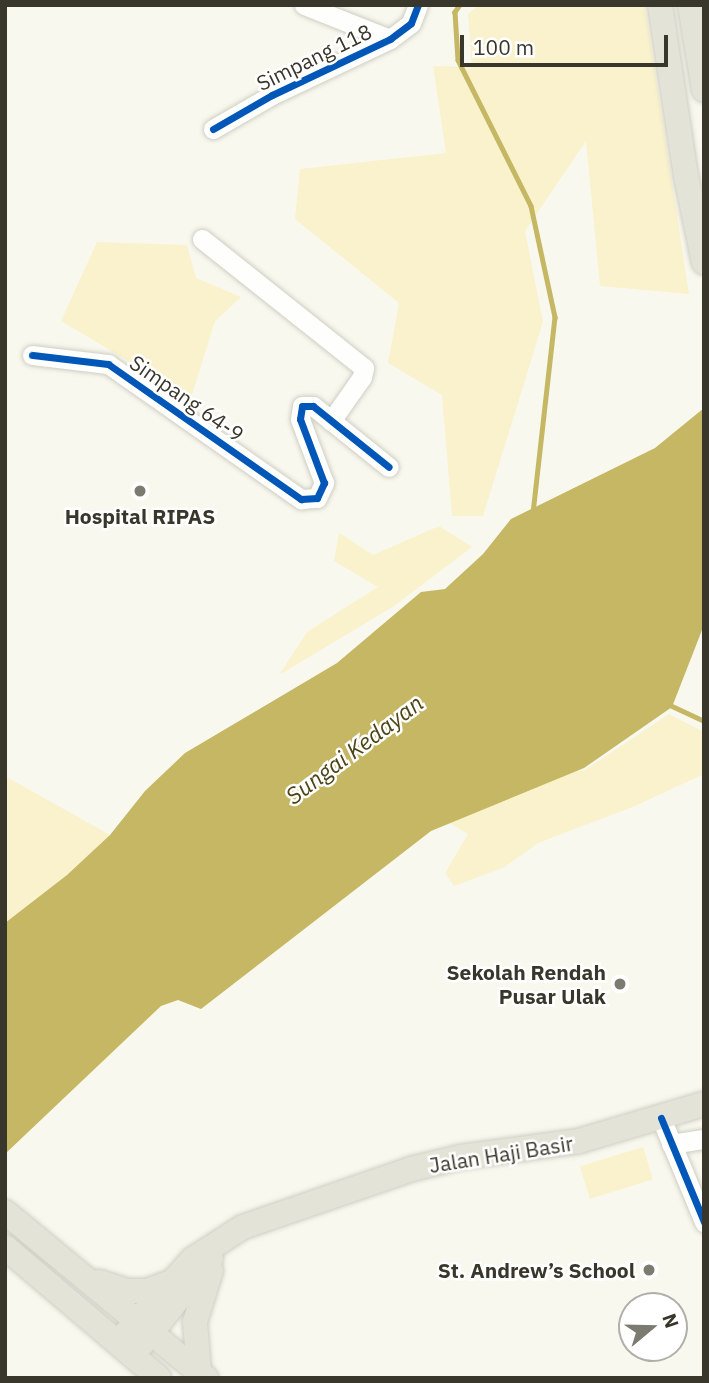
<!DOCTYPE html>
<html>
<head>
<meta charset="utf-8">
<style>
  body { margin:0 }
  #map { position:relative; width:709px; height:1383px; overflow:hidden; background:#f9f8ee; font-family:"IBM Plex Sans",sans-serif }
  div>[style] { position:absolute }
  .green>* { inset:0; background:#f9f2cc; transform-origin:0 0 }
  .water>* { inset:0; background:#c5b763 }
  .stream>* { height:4.5px; margin:-2.25px; padding:0 2.25px; transform-origin:2.25px; border-radius:2.25px; background:#c5b763 }
  .roads { filter:drop-shadow(0 0 2px #cfcec4) drop-shadow(0 0 2px #cfcec4) }
  .minor>* { height:19px; margin:-9.5px; padding:0 9.5px; transform-origin:9.5px; border-radius:9.5px; background:#fefefc }
  .major>* { height:24px; margin:-12px; padding:0 12px; transform-origin:12px; border-radius:12px; background:#e4e3d8 }
  .cycleway>* { height:7px; margin:-3.5px; padding:0 3.5px; transform-origin:3.5px; border-radius:3.5px; background:#0057b8 }
  .dots>* { width:19px; height:19px; translate:-50% -50%; box-sizing:border-box; border:4px solid #fff; border-radius:50% }
  span { translate:-50% -50%; white-space:nowrap; text-align:center; line-height:1.15; -webkit-text-stroke:5px #fff; paint-order:stroke }
  .street-label { font-size:21px; color:#39372b }
  .poi-label { font-size:21px; color:#39372b; font-weight:700 }
  .right { translate:-100% -50%; text-align:right }
  .water-label { font-size:23px; color:#4d4417; font-style:italic }
  .frame { position:absolute; inset:0; border:7px solid #39372b; pointer-events:none }
  .north { position:absolute; left:618px; top:1292px; width:70px; height:70px; box-sizing:border-box; background:#fff; border:2px solid #b0afaa; border-radius:50%; rotate:71deg; font-size:19px; font-weight:700; line-height:28px; text-align:center; color:#39372b }
  .north::after { content:''; display:block; margin:auto; width:24px; height:32px; background:#7c7b6f; clip-path:polygon(50% 0,100% 100%,50% 72%,0 100%) }
  .scale { position:absolute; left:460px; top:35px; width:208px; height:32px; box-sizing:border-box; border:4px solid #39372b; border-top:0; padding-left:9px; font-size:21px; line-height:24px; white-space:nowrap; color:#39372b; -webkit-text-stroke:5px #fff; paint-order:stroke }
</style>
</head>
<body>
<div id="map">
  <div class="green">
    <i style="clip-path:polygon(479px 5px,645px 5px,689px 294px,600px 286px,586px 141px,525px 231px,543px 322px,483px 516px,452px 516px,442px 395px,388px 363px,399px 303px,295px 219px,300px 169px,446px 153px,433px 66px,472px 67px,468px 14px)"></i>
    <i style="clip-path:polygon(97px 242px,187px 245px,196px 278px,241px 297px,215px 321px,191px 398px,61px 321px)"></i>
    <i style="clip-path:polygon(439px 526px,472px 547px,394px 606px,279px 675px,307px 632px,378px 587px,334px 561px,339px 533px,373px 555px)"></i>
    <i style="clip-path:polygon(669px 714px,704px 732px,704px 774px,635px 806px,538px 843px,505px 867px,454px 886px,445px 873px,468px 834px,446px 821px,531px 779px,585px 770px)"></i>
    <i style="clip-path:polygon(5px 776px,110px 835px,67px 875px,5px 923px)"></i>
    <i style="left:643px;top:1147px;width:34px;height:66px;rotate:73deg"></i>
  </div>
  <div class="water">
    <i style="clip-path:polygon(704px 408px,704px 625px,672px 707px,584px 768px,431px 831px,201px 1009px,178px 1000px,161px 1006px,5px 1154px,5px 923px,67px 875px,110px 835px,145px 791px,185px 753px,337px 663px,421px 592px,445px 589px,483px 554px,511px 519px,655px 448px)"></i>
  </div>
  <div class="stream">
    <i style="left:460px;top:5px;width:9px;rotate:126deg"></i>
    <i style="left:455px;top:12px;width:48px;rotate:86.4deg"></i>
    <i style="left:458px;top:60px;width:163px;rotate:63.4deg"></i>
    <i style="left:531px;top:206px;width:114px;rotate:77.8deg"></i>
    <i style="left:555px;top:317px;width:197px;rotate:96.4deg"></i>
    <i style="left:670px;top:705px;width:38px;rotate:25deg"></i>
  </div>
  <div class="roads">
    <div class="minor">
      <i style="left:304px;top:5px;width:92px;rotate:21.6deg"></i>
      <i style="left:213px;top:129px;width:68px;rotate:-30deg"></i>
      <i style="left:272px;top:95px;width:131px;rotate:-25.4deg"></i>
      <i style="left:390px;top:39px;width:26px;rotate:-37deg"></i>
      <i style="left:411px;top:23px;width:19px;rotate:-69deg"></i>
      <i style="left:202px;top:239px;width:207px;rotate:38.5deg"></i>
      <i style="left:364px;top:368px;width:9px;rotate:103deg"></i>
      <i style="left:362px;top:377px;width:54px;rotate:125.2deg"></i>
      <i style="left:32px;top:355px;width:77px;rotate:6.8deg"></i>
      <i style="left:108px;top:364px;width:236px;rotate:35deg"></i>
      <i style="left:301px;top:499px;width:16px;rotate:-4deg"></i>
      <i style="left:317px;top:498px;width:17px;rotate:-65deg"></i>
      <i style="left:324px;top:483px;width:68px;rotate:-110.6deg"></i>
      <i style="left:300px;top:419px;width:13px;rotate:-81deg"></i>
      <i style="left:302px;top:406px;width:11px"></i>
      <i style="left:313px;top:406px;width:97px;rotate:38.8deg"></i>
      <i style="left:661px;top:1118px;width:113px;rotate:67.5deg"></i>
      <i style="left:671px;top:1144px;width:33px;rotate:-9deg"></i>
    </div>
    <div class="major">
      <i style="left:660px;top:5px;width:173px;rotate:81.4deg"></i>
      <i style="left:686px;top:176px;width:88px;rotate:78.2deg"></i>
      <i style="left:690px;top:5px;width:86px;rotate:80.6deg"></i>
      <i style="left:5px;top:1212px;width:261px;rotate:39.6deg"></i>
      <i style="left:5px;top:1247px;width:202px;rotate:40.4deg"></i>
      <i style="left:99px;top:1282px;width:29px;rotate:18deg"></i>
      <i style="left:127px;top:1291px;width:20px"></i>
      <i style="left:147px;top:1291px;width:23px;rotate:-20deg"></i>
      <i style="left:118px;top:1342px;width:112px;rotate:-47.9deg"></i>
      <i style="left:193px;top:1259px;width:59px;rotate:-32.6deg"></i>
      <i style="left:243px;top:1227px;width:178px;rotate:-19deg"></i>
      <i style="left:411px;top:1169px;width:51px;rotate:-13.5deg"></i>
      <i style="left:461px;top:1157px;width:119px;rotate:-7.7deg"></i>
      <i style="left:579px;top:1141px;width:130px;rotate:-16.5deg"></i>
      <i style="left:142px;top:1344px;width:110px;rotate:-51.3deg"></i>
      <i style="left:199px;top:1372px;width:50px;rotate:-94.6deg"></i>
      <i style="left:195px;top:1322px;width:54px;rotate:-72.9deg"></i>
    </div>
  </div>
  <div class="cycleway">
    <i style="left:213px;top:129px;width:68px;rotate:-30deg"></i>
    <i style="left:272px;top:95px;width:131px;rotate:-25.4deg"></i>
    <i style="left:390px;top:39px;width:26px;rotate:-37deg"></i>
    <i style="left:411px;top:23px;width:19px;rotate:-69deg"></i>
    <i style="left:32px;top:355px;width:77px;rotate:6.8deg"></i>
    <i style="left:108px;top:364px;width:236px;rotate:35deg"></i>
    <i style="left:301px;top:499px;width:16px;rotate:-4deg"></i>
    <i style="left:317px;top:498px;width:17px;rotate:-65deg"></i>
    <i style="left:324px;top:483px;width:68px;rotate:-110.6deg"></i>
    <i style="left:300px;top:419px;width:13px;rotate:-81deg"></i>
    <i style="left:302px;top:406px;width:11px"></i>
    <i style="left:313px;top:406px;width:97px;rotate:38.8deg"></i>
    <i style="left:661px;top:1118px;width:113px;rotate:67.5deg"></i>
  </div>
  <div class="dots">
    <i style="left:140px;top:491px;background:#7c7b6f"></i>
    <i style="left:620px;top:984px;background:#7c7b6f"></i>
    <i style="left:649px;top:1270px;background:#7c7b6f"></i>
  </div>
  <div class="street-label">
    <span style="left:314px;top:57px;rotate:-26deg">Simpang 118</span>
    <span style="left:187px;top:398px;rotate:35deg">Simpang 64-9</span>
    <span style="left:501px;top:1154px;rotate:-9deg">Jalan Haji Basir</span>
  </div>
  <div class="poi-label">
    <span style="left:140px;top:516px">Hospital RIPAS</span>
    <span class="right" style="left:606px;top:984px">Sekolah Rendah<br>Pusar Ulak</span>
    <span class="right" style="left:635px;top:1270px">St. Andrew’s School</span>
  </div>
  <div class="water-label">
    <span style="left:354px;top:749px;rotate:-37deg">Sungai Kedayan</span>
  </div>
  <div class="frame"></div>
  <div class="north">N</div>
  <div class="scale">100 m</div>
</div>
</body>
</html>
